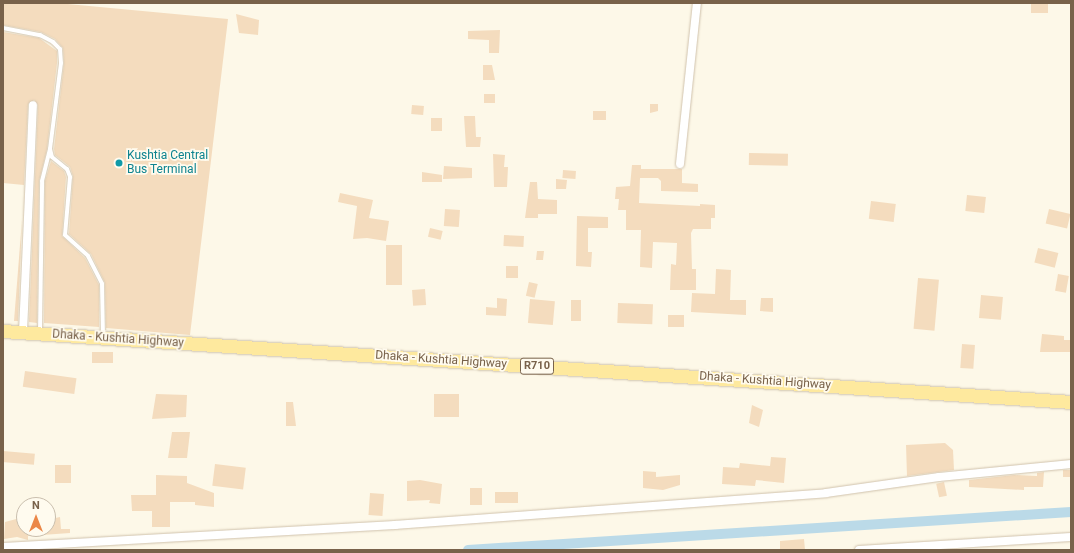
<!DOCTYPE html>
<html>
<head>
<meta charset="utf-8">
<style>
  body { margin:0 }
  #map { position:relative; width:1074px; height:553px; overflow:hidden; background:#fdf8e8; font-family:Roboto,sans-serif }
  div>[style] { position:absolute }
  .canal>* { height:10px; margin:-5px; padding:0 5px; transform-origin:5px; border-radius:5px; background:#bbdae8 }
  .building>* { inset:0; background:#f4dcbe; transform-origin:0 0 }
  .roads { filter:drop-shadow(0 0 1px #d0c2ac) drop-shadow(0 0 1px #d0c2ac) }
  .service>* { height:4px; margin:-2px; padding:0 2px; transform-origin:2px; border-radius:2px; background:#fff }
  .minor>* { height:8px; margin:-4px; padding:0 4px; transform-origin:4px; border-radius:4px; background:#fff }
  .primary>* { height:13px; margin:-6.5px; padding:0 6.5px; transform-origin:6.5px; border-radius:6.5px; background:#fee99e }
  .dots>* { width:11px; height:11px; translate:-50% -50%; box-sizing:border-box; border:2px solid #fffbef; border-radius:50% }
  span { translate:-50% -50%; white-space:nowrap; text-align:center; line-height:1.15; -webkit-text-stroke:3.5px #fffbef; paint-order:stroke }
  .shield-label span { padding:1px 3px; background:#fffbef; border:1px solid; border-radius:3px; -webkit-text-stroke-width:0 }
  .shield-label { font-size:11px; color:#79624a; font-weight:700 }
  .culture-label { font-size:12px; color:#0d838f }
  .left { translate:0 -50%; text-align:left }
  .street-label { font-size:12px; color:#79624a }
  .frame { position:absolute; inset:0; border:4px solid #79624a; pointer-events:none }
  .north { position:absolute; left:16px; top:497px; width:40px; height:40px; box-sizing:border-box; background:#fffbef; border:1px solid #c9bead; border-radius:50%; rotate:0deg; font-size:11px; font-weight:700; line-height:16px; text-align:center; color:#79624a }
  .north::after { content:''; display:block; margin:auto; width:14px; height:18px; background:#eb8748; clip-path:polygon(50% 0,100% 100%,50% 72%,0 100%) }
</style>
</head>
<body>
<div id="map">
  <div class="canal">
    <i style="left:468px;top:550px;width:604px;rotate:-3.61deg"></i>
  </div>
  <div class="building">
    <i style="clip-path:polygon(3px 3px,57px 3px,228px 19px,190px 335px,106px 328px,105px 283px,91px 254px,69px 234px,73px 176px,70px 167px,55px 155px,54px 149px,64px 63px,63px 48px,55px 39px,41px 32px,3px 25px)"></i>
    <i style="left:1031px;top:3px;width:17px;height:10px"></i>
    <i style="clip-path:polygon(236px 14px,259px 20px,258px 35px,239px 33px)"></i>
    <i style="clip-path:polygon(500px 30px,499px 53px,489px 53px,489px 40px,468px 39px,468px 31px)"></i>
    <i style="clip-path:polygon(3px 32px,39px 38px,57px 51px,57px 63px,47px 149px,39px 181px,37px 323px,29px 322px,38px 105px,34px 100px,28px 104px,24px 185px,3px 183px)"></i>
    <i style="clip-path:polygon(483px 65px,492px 65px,495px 80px,483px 80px)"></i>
    <i style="left:484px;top:94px;width:11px;height:9px"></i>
    <i style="clip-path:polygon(650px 104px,658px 104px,658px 111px,650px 113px)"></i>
    <i style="left:412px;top:105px;width:12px;height:9px;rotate:5deg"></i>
    <i style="left:593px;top:111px;width:13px;height:9px"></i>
    <i style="clip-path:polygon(464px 116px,475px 116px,476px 137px,481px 137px,480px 147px,466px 147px)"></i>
    <i style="left:442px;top:118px;width:13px;height:11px;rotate:90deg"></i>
    <i style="left:749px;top:153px;width:39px;height:12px;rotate:1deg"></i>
    <i style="clip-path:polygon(493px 154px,505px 155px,504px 167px,508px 167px,507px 187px,494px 187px)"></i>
    <i style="clip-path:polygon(51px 161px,64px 171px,66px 177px,62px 236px,85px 258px,99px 285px,99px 327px,44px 323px,45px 181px)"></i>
    <i style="clip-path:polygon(632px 165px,641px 165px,641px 169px,682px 169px,682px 183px,698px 184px,698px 192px,661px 191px,661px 181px,658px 178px,640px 178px,639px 203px,700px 206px,700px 204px,715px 205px,715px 218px,711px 218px,711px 229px,693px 229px,691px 233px,692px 269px,696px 269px,696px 290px,670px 290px,671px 264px,676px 265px,677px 243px,653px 242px,652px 268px,640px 267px,641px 230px,626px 230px,626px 210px,618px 210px,619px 199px,615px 199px,616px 187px,630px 186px)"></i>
    <i style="clip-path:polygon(444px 166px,472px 168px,472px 178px,443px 179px)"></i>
    <i style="left:563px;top:170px;width:13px;height:8px;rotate:4deg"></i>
    <i style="clip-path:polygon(422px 172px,442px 175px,442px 182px,422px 182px)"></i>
    <i style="clip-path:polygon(556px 179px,567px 180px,566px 189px,556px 189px)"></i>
    <i style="clip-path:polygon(530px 182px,537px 182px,538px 199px,557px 200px,557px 214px,538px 214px,538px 218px,525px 218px)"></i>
    <i style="clip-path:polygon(340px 193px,373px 200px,369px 218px,389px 221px,386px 241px,367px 238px,353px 239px,357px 206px,338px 202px)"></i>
    <i style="left:967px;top:195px;width:19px;height:16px;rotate:6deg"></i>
    <i style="left:871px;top:201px;width:25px;height:18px;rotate:7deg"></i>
    <i style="left:445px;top:209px;width:15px;height:17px;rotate:4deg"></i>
    <i style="left:1049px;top:209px;width:22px;height:15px;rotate:13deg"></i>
    <i style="clip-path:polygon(577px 216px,608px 217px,608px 228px,588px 228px,588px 252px,592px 252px,591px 267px,576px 266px)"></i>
    <i style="clip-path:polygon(22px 220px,18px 321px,14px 321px)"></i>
    <i style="left:430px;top:228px;width:13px;height:9px;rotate:13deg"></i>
    <i style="left:504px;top:235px;width:20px;height:11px;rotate:3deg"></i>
    <i style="left:402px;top:245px;width:40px;height:16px;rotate:90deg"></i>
    <i style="left:1038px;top:248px;width:21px;height:15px;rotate:14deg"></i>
    <i style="clip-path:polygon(537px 251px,544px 251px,543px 260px,536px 260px)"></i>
    <i style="left:506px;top:266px;width:12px;height:12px"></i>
    <i style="clip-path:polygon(716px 269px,731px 270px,730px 300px,746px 300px,746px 315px,691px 312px,692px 293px,715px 294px)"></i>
    <i style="left:1058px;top:274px;width:11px;height:17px;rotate:10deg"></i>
    <i style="left:918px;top:278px;width:21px;height:51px;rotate:5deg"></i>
    <i style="left:529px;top:282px;width:9px;height:14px;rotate:13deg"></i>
    <i style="left:425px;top:289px;width:16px;height:13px;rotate:86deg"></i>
    <i style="left:981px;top:295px;width:22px;height:23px;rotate:5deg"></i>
    <i style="clip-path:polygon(497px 298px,507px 299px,506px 316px,486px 315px,486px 307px,497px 308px)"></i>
    <i style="clip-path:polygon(761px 298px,773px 298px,773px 312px,760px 311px)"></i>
    <i style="left:530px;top:299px;width:25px;height:24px;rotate:5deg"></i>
    <i style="left:581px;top:300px;width:21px;height:10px;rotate:90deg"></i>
    <i style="left:618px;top:303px;width:35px;height:20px;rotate:2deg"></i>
    <i style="left:668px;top:315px;width:16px;height:12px"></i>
    <i style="clip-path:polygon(1042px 334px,1064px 336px,1064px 340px,1071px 340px,1071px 352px,1040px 352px)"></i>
    <i style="left:962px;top:344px;width:13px;height:24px;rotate:4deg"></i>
    <i style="left:92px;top:352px;width:21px;height:11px"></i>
    <i style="left:25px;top:371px;width:52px;height:16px;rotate:8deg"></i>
    <i style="clip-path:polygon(156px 394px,187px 395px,186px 417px,152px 419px)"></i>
    <i style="left:434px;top:394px;width:25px;height:23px"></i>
    <i style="clip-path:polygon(286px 402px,293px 402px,296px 426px,286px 426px)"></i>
    <i style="clip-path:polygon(752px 405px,763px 410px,759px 427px,749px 423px)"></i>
    <i style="clip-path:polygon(172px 432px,190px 432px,187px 458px,168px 458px)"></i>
    <i style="clip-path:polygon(945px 443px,953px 450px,954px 470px,907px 476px,906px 445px)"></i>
    <i style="left:3px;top:451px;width:32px;height:11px;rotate:5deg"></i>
    <i style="clip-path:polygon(771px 457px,786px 458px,784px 483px,756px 480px,755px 486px,722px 484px,723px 467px,739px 468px,740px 463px,770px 466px)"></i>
    <i style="left:215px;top:464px;width:31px;height:22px;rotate:7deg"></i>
    <i style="left:71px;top:465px;width:18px;height:16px;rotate:90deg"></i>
    <i style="left:1063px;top:470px;width:8px;height:7px"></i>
    <i style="clip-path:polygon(643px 471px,656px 472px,656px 477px,680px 475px,680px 485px,663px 490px,643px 488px)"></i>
    <i style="clip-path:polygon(1044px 472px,1043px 487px,1024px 487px,1024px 490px,969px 487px,969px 480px,1014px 475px,1037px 476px,1037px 473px)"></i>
    <i style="clip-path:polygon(156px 475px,187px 476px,187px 483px,214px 493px,214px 507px,195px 505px,195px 502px,170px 502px,170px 527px,152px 527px,152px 511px,132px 511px,131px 495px,156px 495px)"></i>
    <i style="clip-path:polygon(420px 480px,442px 484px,440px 504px,429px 503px,430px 500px,407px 501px,407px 481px)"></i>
    <i style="left:944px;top:482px;width:14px;height:8px;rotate:78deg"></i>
    <i style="left:470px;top:488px;width:12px;height:17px"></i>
    <i style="left:495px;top:492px;width:23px;height:11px"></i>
    <i style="left:370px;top:493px;width:14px;height:22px;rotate:4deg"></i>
    <i style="clip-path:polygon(24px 517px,24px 529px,51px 529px,51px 519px,60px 517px,61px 529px,70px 529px,70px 533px,28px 536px,28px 540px,17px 537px,4px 539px,5px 522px)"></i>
    <i style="clip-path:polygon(804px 539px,805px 550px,780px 550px,780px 541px)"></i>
  </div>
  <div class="roads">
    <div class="service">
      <i style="left:3px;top:28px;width:38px;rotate:11deg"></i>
      <i style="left:40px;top:35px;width:15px;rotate:28deg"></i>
      <i style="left:53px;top:42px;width:10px;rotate:45deg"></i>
      <i style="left:60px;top:49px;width:14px;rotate:86deg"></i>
      <i style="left:61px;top:63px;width:87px;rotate:97.3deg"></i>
      <i style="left:50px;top:149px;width:8px;rotate:76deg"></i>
      <i style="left:52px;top:157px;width:19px;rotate:39deg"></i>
      <i style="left:67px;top:169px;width:9px;rotate:69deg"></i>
      <i style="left:70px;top:177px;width:58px;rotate:94.9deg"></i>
      <i style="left:65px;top:235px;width:31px;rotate:42deg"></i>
      <i style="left:88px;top:256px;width:31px;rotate:63deg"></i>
      <i style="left:102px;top:284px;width:52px;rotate:88.9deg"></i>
      <i style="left:40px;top:332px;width:151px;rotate:-89.2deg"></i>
      <i style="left:42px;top:181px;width:32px;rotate:-76deg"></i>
    </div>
    <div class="minor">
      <i style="left:680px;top:164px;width:162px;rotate:-84deg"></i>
      <i style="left:23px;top:332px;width:227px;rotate:-87.5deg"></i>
      <i style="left:3px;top:547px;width:393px;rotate:-3.2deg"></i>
      <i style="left:395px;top:525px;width:432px;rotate:-4.2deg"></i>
      <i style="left:826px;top:493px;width:114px;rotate:-8.1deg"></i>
      <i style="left:939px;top:477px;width:133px;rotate:-5.6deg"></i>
      <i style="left:859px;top:550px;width:212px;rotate:-3.5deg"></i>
    </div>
    <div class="primary">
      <i style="left:3px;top:331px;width:1070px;rotate:3.8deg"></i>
    </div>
  </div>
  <div class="dots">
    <i style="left:119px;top:163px;background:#0f9aa8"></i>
  </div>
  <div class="shield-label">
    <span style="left:537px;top:366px">R710</span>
  </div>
  <div class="culture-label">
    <span class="left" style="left:127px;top:163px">Kushtia Central<br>Bus Terminal</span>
  </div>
  <div class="street-label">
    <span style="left:118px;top:339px;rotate:4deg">Dhaka - Kushtia Highway</span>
    <span style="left:441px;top:360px;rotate:4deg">Dhaka - Kushtia Highway</span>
    <span style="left:765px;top:381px;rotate:4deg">Dhaka - Kushtia Highway</span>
  </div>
  <div class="frame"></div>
  <div class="north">N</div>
</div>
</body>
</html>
